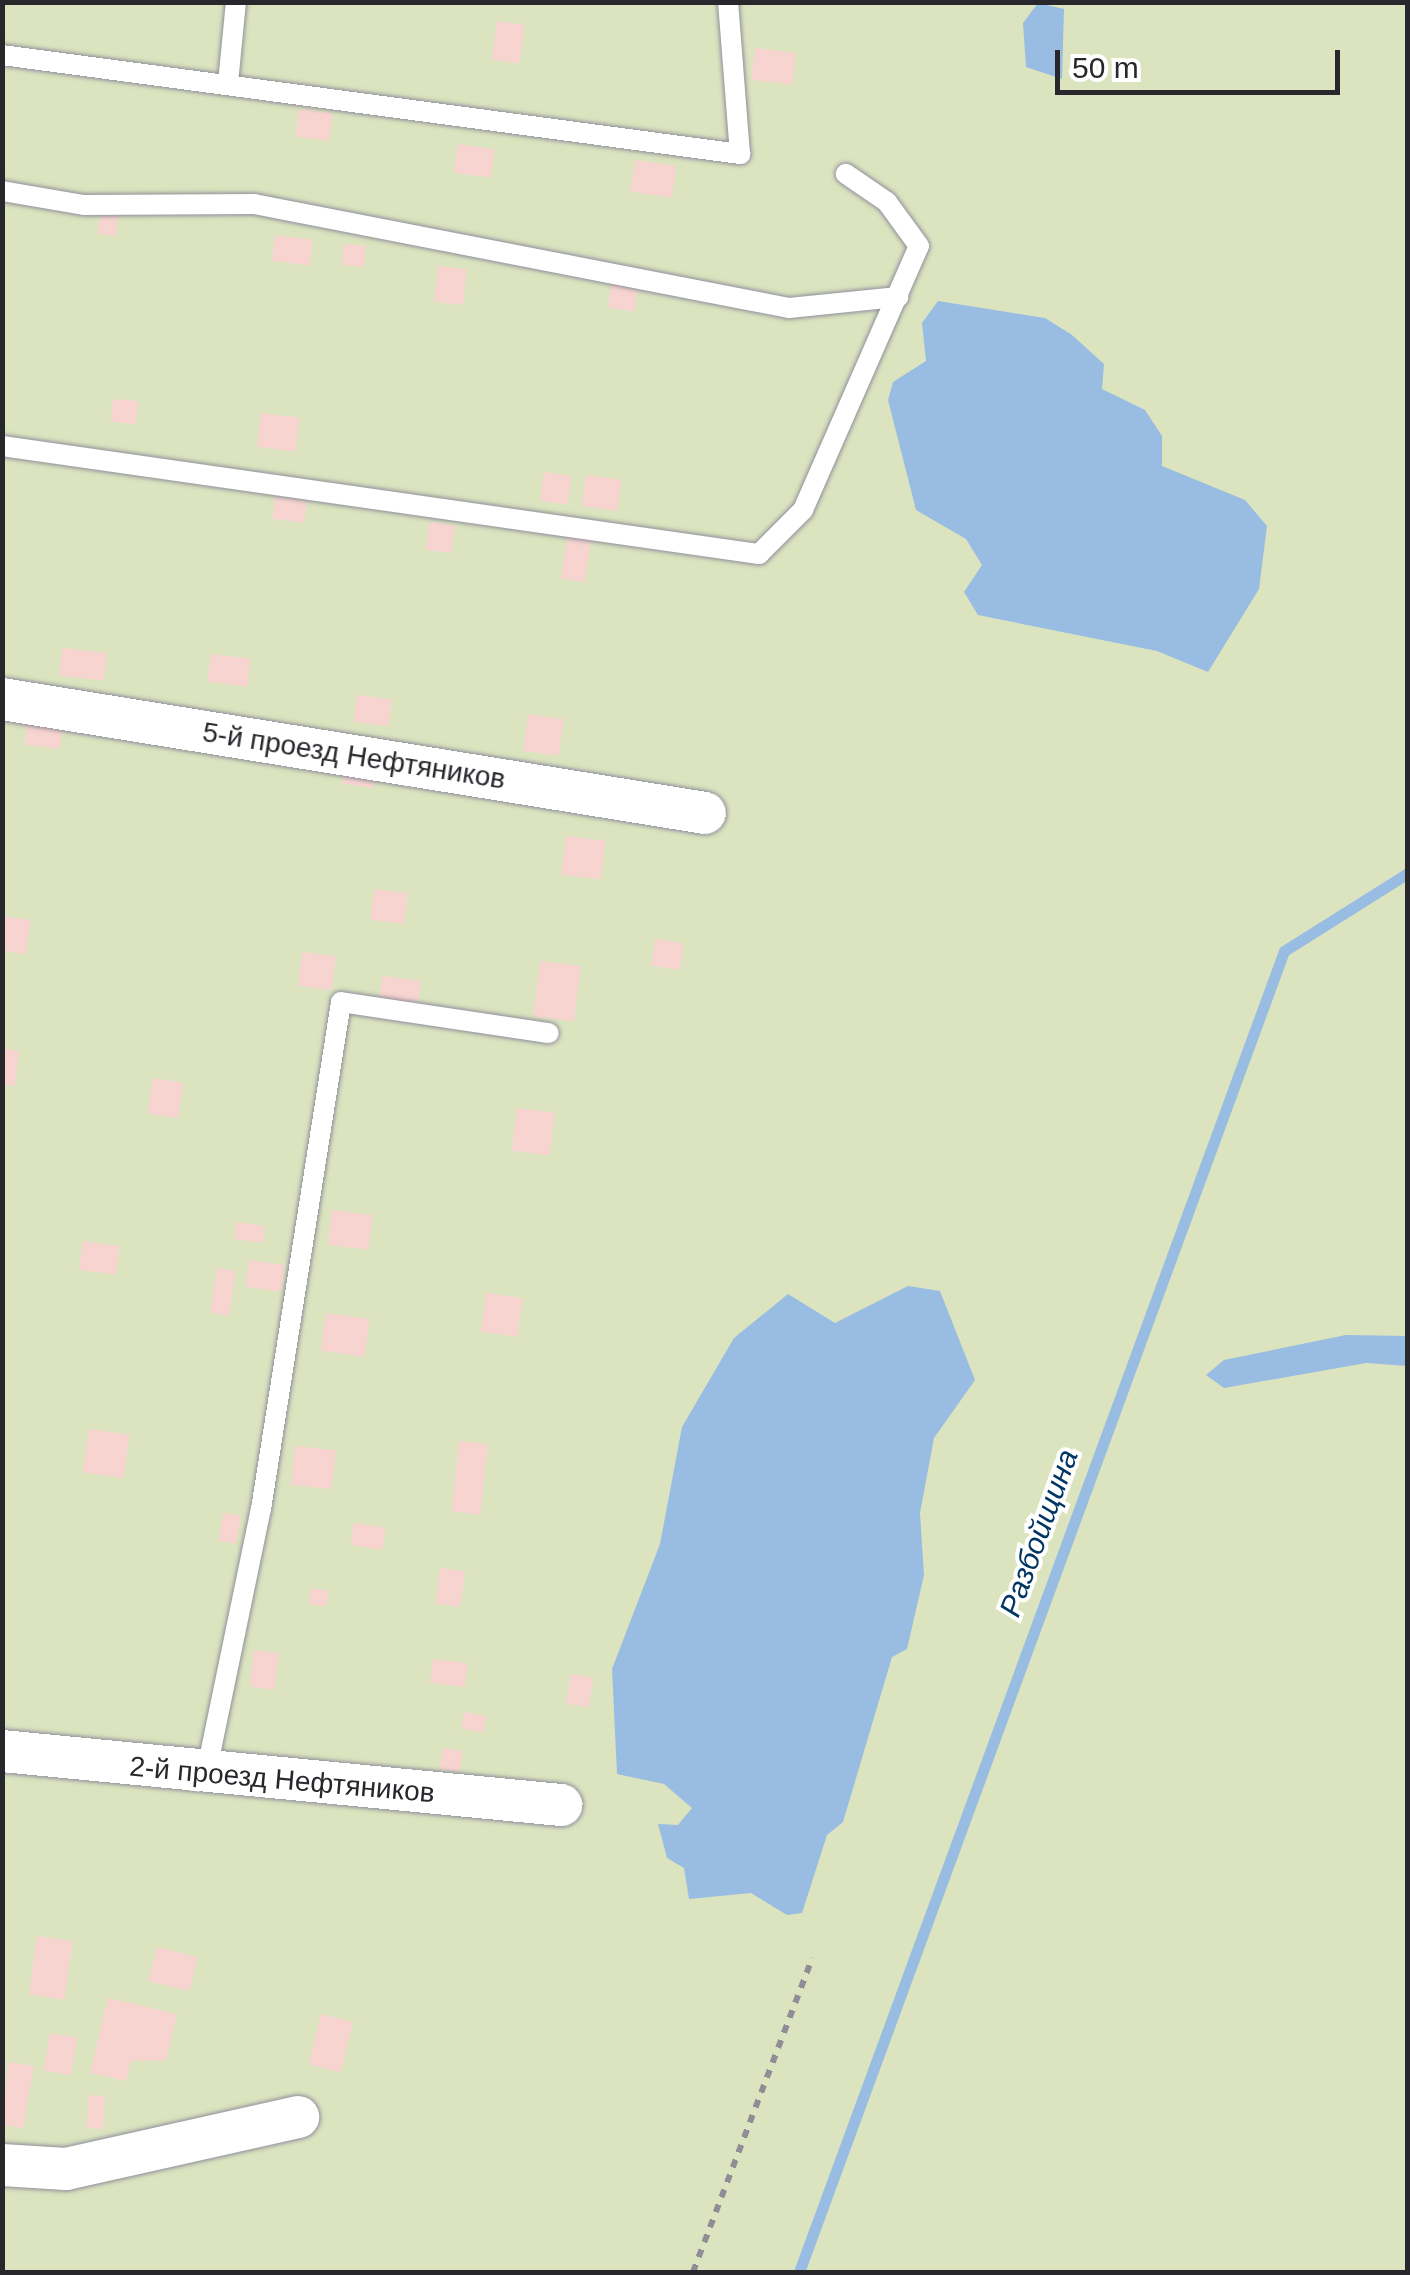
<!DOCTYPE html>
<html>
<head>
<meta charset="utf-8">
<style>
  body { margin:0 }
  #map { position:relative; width:1410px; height:2275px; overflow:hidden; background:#f3effe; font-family:Arial,sans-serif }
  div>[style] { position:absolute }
  .green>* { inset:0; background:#dbe4bf; transform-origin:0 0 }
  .water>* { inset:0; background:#98bce2 }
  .stream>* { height:11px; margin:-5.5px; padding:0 5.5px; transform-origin:5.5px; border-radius:5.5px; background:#98bce2 }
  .building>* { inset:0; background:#f7d4d0; transform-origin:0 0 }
  .path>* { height:6px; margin-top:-3px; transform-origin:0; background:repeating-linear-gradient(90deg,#908d97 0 8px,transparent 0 16px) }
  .roads { filter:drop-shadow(0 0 2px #928f9c) drop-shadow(0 0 2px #928f9c) }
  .lane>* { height:20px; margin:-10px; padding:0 10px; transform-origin:10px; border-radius:10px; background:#fff }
  .street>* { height:42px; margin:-21px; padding:0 21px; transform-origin:21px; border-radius:21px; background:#fff }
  span { translate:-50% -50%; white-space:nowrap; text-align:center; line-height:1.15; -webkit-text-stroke:8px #fff; paint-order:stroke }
  .street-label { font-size:28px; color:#28272c }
  .water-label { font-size:30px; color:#003564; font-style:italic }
  .frame { position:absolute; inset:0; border:5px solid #28272c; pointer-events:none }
  .scale { position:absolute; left:1055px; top:50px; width:285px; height:45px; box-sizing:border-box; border:5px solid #28272c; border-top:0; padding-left:12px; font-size:30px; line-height:35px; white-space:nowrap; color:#28272c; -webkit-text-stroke:8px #fff; paint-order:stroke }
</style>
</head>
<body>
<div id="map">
  <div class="green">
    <i style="left:3px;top:3px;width:1404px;height:2269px"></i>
  </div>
  <div class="water">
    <i style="clip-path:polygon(1038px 3px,1064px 9px,1062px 79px,1026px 67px,1023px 23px)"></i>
    <i style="clip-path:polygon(938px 301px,1045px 318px,1072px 335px,1104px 364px,1102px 389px,1145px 410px,1162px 436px,1162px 466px,1245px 500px,1267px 526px,1259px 589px,1208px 672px,1157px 651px,978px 615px,964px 592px,982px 565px,966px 539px,916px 510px,888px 400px,893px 382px,926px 361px,922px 323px)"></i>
    <i style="clip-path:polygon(908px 1286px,940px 1291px,975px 1380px,934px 1438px,920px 1513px,924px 1575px,907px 1649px,892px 1657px,843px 1822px,827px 1835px,802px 1913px,787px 1915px,751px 1893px,689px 1899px,684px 1868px,667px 1858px,658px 1824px,678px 1825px,692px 1808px,664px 1784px,617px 1774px,612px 1669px,660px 1544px,682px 1427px,734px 1338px,788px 1294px,835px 1323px)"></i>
    <i style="clip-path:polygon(1346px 1335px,1407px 1336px,1407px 1366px,1366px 1363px,1224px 1388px,1206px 1375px,1224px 1360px)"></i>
  </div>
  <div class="stream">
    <i style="left:799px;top:2272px;width:1407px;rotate:-69.84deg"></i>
    <i style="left:1284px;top:951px;width:146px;rotate:-32.2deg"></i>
  </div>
  <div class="building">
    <i style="left:497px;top:21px;width:28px;height:39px;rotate:8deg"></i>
    <i style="left:755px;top:48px;width:41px;height:32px;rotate:7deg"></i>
    <i style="left:299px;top:109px;width:34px;height:28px;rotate:7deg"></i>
    <i style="left:458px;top:144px;width:37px;height:29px;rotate:8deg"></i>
    <i style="left:635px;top:160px;width:42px;height:32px;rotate:8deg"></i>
    <i style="left:100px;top:213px;width:18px;height:21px;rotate:6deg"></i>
    <i style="left:275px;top:235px;width:38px;height:26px;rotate:7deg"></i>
    <i style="left:344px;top:244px;width:22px;height:21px;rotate:5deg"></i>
    <i style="left:438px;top:266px;width:29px;height:36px;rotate:6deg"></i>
    <i style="left:612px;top:278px;width:27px;height:30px;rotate:8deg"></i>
    <i style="left:113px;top:399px;width:25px;height:23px;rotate:5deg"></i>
    <i style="left:261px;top:413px;width:39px;height:34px;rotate:7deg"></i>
    <i style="left:544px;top:472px;width:28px;height:29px;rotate:8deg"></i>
    <i style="left:586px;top:475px;width:36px;height:31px;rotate:8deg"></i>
    <i style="left:275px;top:497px;width:32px;height:22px;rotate:7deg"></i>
    <i style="left:429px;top:522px;width:26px;height:28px;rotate:7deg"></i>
    <i style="left:568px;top:533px;width:24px;height:46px;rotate:9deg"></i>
    <i style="left:62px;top:648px;width:45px;height:28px;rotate:6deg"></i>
    <i style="left:211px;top:654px;width:40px;height:28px;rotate:7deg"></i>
    <i style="left:357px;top:695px;width:35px;height:27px;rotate:7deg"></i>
    <i style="left:528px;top:714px;width:36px;height:37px;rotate:8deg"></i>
    <i style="left:28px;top:718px;width:35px;height:27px;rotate:7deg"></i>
    <i style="left:345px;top:764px;width:31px;height:20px;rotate:7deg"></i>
    <i style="left:566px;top:836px;width:40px;height:39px;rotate:7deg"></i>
    <i style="left:374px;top:889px;width:34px;height:31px;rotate:7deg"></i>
    <i style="clip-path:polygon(2px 916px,31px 920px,26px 954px,2px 951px)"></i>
    <i style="left:655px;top:939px;width:29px;height:27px;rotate:8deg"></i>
    <i style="left:302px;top:952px;width:34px;height:34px;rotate:7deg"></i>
    <i style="left:540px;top:961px;width:41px;height:56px;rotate:7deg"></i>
    <i style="left:382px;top:976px;width:39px;height:24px;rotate:7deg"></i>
    <i style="clip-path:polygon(2px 1048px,19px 1051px,15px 1086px,2px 1084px)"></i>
    <i style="left:153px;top:1078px;width:31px;height:36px;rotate:9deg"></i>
    <i style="left:517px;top:1108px;width:38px;height:43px;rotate:7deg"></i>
    <i style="left:332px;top:1210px;width:41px;height:35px;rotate:7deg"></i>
    <i style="left:236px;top:1222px;width:29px;height:17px;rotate:8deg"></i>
    <i style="left:83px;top:1241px;width:37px;height:29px;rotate:8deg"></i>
    <i style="left:249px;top:1260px;width:36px;height:27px;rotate:8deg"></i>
    <i style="left:217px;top:1268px;width:19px;height:45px;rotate:9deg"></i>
    <i style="left:486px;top:1293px;width:37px;height:39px;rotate:8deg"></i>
    <i style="left:326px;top:1313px;width:44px;height:38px;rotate:8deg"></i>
    <i style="left:89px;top:1429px;width:41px;height:44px;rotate:8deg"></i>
    <i style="left:459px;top:1441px;width:29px;height:71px;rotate:6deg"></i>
    <i style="left:295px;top:1446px;width:41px;height:39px;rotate:6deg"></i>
    <i style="left:223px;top:1513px;width:18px;height:28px;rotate:9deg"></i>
    <i style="left:354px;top:1523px;width:32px;height:22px;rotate:9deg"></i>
    <i style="left:440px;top:1568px;width:25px;height:36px;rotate:7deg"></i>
    <i style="left:311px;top:1588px;width:18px;height:16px;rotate:9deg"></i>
    <i style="left:254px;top:1650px;width:25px;height:37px;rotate:7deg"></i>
    <i style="left:433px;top:1659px;width:35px;height:24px;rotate:7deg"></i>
    <i style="left:571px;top:1674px;width:23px;height:30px;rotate:10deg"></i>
    <i style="left:464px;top:1712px;width:23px;height:17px;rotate:10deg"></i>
    <i style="left:443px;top:1748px;width:20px;height:21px;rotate:9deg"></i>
    <i style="left:37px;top:1936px;width:36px;height:59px;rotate:8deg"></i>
    <i style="left:157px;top:1947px;width:42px;height:35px;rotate:14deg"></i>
    <i style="clip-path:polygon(108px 1998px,177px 2014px,166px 2060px,131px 2061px,126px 2081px,90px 2073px)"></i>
    <i style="left:321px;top:2014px;width:33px;height:52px;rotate:14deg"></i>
    <i style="left:50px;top:2033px;width:28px;height:38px;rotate:10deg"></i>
    <i style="clip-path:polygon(8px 2062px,34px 2066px,23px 2128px,2px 2125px)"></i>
    <i style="left:89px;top:2095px;width:16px;height:33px;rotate:4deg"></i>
  </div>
  <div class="path">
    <i style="left:693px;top:2272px;width:336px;rotate:-69.2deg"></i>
  </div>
  <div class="roads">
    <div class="lane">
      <i style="left:2px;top:55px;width:745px;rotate:7.64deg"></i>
      <i style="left:740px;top:154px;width:152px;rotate:-94.5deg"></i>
      <i style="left:228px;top:83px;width:81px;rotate:-84.4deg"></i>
      <i style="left:2px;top:191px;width:83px;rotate:9.7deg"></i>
      <i style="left:84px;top:205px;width:170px;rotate:-0.3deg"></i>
      <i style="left:254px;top:204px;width:545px;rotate:11deg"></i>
      <i style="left:789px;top:308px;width:110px;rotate:-5.8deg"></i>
      <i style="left:2px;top:446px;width:765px;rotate:8.12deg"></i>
      <i style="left:759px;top:554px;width:62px;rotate:-45deg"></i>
      <i style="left:803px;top:510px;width:288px;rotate:-66.3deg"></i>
      <i style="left:919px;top:246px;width:54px;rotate:-126deg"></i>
      <i style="left:887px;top:202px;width:50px;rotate:-145.7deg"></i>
      <i style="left:206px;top:1774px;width:271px;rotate:-78.3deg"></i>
      <i style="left:261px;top:1509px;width:513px;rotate:-81.03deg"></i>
      <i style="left:341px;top:1002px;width:210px;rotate:8.5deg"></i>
    </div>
    <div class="street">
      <i style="left:2px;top:699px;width:712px;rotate:9.21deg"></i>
      <i style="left:2px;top:1751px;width:562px;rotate:5.52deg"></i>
      <i style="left:2px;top:2165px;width:64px;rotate:3.6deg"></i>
      <i style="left:66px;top:2169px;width:238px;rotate:-12.6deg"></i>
    </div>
  </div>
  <div class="street-label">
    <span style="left:354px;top:756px;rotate:9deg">5-й проезд Нефтяников</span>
    <span style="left:282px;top:1780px;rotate:5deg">2-й проезд Нефтяников</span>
  </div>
  <div class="water-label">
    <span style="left:1039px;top:1533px;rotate:-70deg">Разбойщина</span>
  </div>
  <div class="frame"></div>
  <div class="scale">50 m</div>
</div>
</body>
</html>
